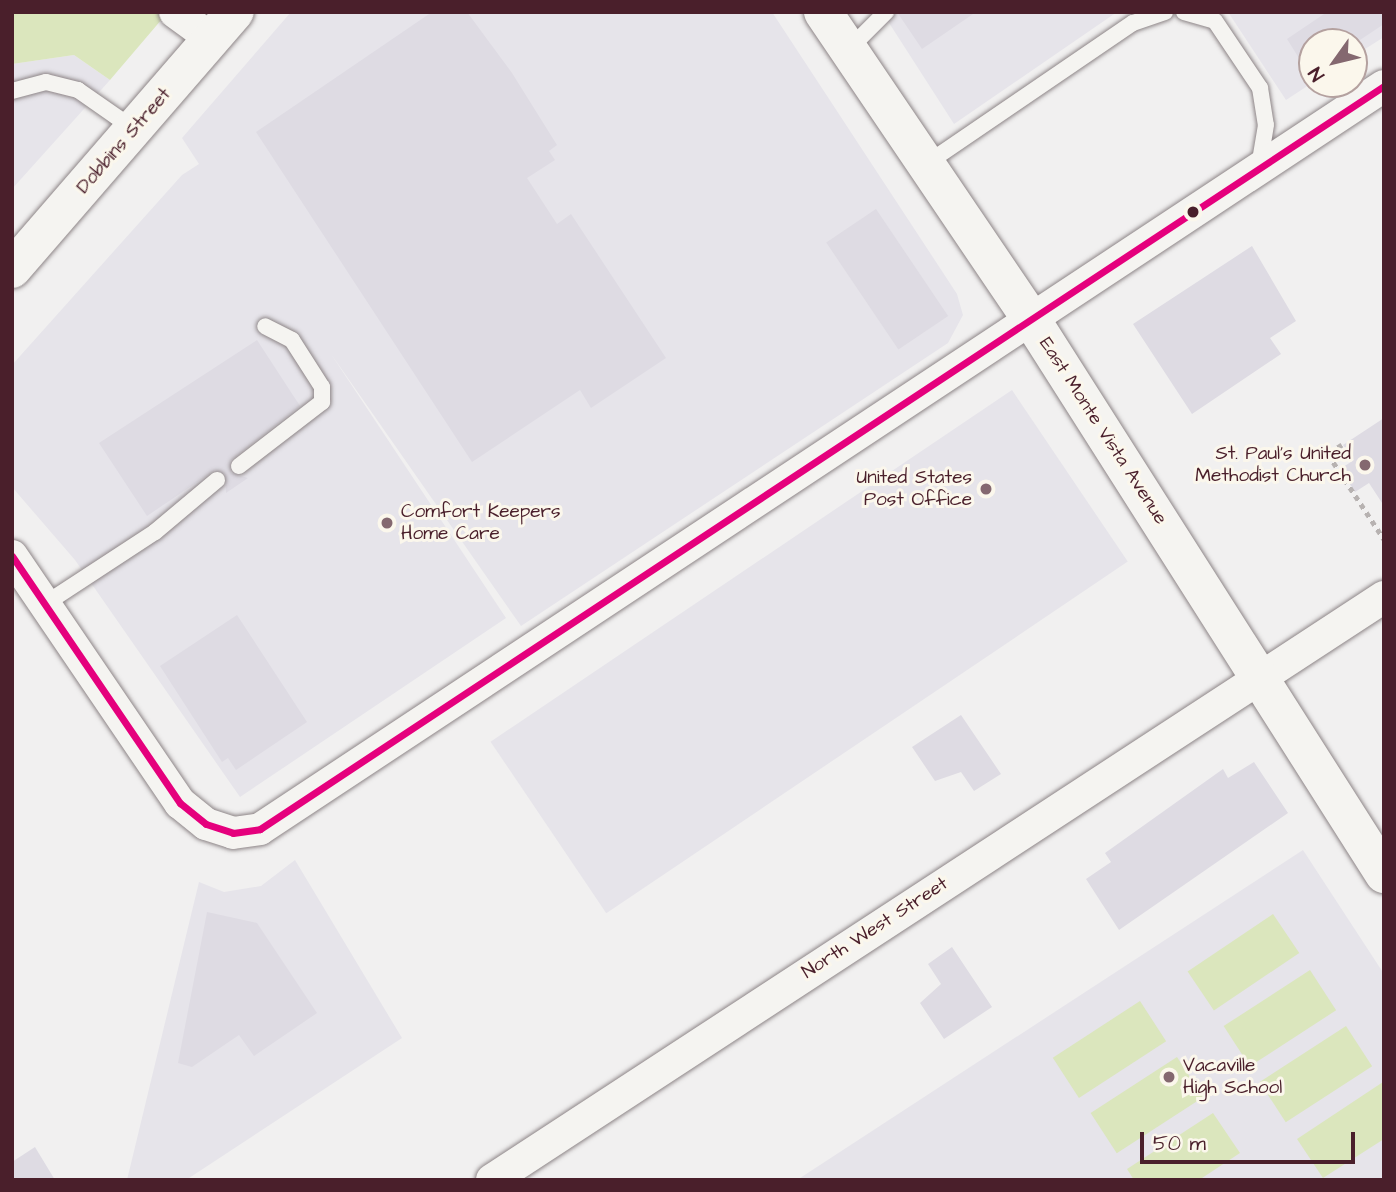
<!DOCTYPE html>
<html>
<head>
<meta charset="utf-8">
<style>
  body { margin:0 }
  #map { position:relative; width:1396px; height:1192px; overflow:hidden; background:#f1f0f0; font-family:"Architects Daughter",sans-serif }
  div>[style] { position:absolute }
  .built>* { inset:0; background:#e6e4ea; transform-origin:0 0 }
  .green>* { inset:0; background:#dbe6bd; transform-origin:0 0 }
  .building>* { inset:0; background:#dedbe3; transform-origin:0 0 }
  .path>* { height:4.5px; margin-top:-2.25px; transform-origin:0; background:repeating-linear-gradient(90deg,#b7b2b1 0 5px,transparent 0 10px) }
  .roads { filter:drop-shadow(0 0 2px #8d8587) drop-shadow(0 0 2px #8d8587) }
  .service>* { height:16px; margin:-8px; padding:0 8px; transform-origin:8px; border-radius:8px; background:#f5f4f1 }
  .minor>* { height:32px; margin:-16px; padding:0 16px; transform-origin:16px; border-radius:16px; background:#f5f4f1 }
  .tertiary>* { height:38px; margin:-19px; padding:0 19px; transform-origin:19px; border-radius:19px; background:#f5f4f1 }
  .secondary>* { height:38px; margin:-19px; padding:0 19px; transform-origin:19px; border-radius:19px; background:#f5f4f1 }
  .bus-1>* { height:7px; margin:-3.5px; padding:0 3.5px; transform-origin:3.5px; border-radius:3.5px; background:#e5007d }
  .dots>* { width:19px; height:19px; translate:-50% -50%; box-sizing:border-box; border:4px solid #fbf7ec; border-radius:50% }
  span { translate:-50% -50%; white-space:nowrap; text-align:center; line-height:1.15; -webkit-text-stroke:6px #fbf7ec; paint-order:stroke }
  .street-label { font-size:19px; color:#4a1f2b }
  .poi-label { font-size:19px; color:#4a1f2b }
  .right { translate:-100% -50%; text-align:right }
  .left { translate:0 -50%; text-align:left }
  .frame { position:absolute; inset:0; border:14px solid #4a1f2b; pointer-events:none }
  .north { position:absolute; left:1298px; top:28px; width:70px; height:70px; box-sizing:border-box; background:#fbf7ec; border:2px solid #b4a19f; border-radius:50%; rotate:236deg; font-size:19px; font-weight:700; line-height:28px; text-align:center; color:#4a1f2b }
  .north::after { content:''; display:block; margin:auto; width:24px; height:32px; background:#846870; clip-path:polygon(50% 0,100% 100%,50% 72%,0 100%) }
  .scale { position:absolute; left:1140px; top:1132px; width:215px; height:32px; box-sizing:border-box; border:4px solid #4a1f2b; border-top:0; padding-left:9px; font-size:21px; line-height:24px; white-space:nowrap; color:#4a1f2b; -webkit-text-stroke:5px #fbf7ec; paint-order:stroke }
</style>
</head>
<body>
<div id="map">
  <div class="built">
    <i style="clip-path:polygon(291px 12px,772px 12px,957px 294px,963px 315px,948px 343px,521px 626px,331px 354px,506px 618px,240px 797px,75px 560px,12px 487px,12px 365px,182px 175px,199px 164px,182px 138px)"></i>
    <i style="clip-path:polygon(882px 12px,1117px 12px,954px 124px)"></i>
    <i style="clip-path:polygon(1228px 12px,1384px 12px,1384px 37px,1354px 56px,1354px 42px,1312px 42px,1312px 83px,1286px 100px)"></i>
    <i style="clip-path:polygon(74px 55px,110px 80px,12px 189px,12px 64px)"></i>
    <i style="left:1012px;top:390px;width:207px;height:629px;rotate:56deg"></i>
    <i style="clip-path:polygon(1303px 850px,1384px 974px,1384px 1180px,797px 1180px)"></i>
    <i style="clip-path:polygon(295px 860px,402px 1038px,186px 1180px,127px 1180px,199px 882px,224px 892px,261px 886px)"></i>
  </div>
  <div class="green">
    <i style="clip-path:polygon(12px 12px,168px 12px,110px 80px,74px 55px,12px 64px)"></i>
    <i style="left:1273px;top:914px;width:47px;height:103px;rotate:56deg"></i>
    <i style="left:1310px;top:970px;width:48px;height:103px;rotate:57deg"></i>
    <i style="left:1140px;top:1001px;width:48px;height:104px;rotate:57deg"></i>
    <i style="left:1346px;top:1026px;width:48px;height:103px;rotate:57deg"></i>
    <i style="left:1177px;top:1057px;width:48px;height:103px;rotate:57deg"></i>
    <i style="clip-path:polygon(1383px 1082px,1384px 1139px,1323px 1178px,1297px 1139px)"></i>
    <i style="clip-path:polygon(1213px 1113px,1240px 1153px,1199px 1180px,1134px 1180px,1127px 1169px)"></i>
  </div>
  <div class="building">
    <i style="clip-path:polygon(432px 12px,467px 12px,512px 73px,557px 145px,549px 151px,555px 160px,527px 178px,557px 224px,571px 214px,666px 358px,591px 408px,580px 390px,472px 462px,256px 132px)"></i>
    <i style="clip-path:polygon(897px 12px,976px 12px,922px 49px)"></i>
    <i style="clip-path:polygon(1327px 12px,1384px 12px,1384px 24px,1354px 44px,1312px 42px,1307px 71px,1287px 39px)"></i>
    <i style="left:876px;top:209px;width:129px;height:60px;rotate:56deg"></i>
    <i style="clip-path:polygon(1252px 246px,1296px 321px,1270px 338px,1281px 354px,1192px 414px,1133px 324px)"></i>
    <i style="clip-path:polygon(257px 340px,300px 406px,230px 461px,231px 473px,248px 478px,226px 493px,225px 474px,215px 470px,147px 516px,99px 443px)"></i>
    <i style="clip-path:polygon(1384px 418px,1384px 506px,1369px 483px,1355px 492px,1340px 469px,1354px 460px,1343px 445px)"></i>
    <i style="clip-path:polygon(237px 615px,307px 722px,236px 770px,228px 758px,222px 762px,160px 666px)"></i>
    <i style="clip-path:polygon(961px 715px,1001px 774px,974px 791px,961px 772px,935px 781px,912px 747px)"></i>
    <i style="clip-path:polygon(1254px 762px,1288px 813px,1119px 930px,1086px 879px,1111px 862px,1105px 853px,1223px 769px,1228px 778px)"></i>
    <i style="clip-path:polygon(207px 912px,257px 923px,317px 1013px,254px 1056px,239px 1035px,192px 1067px,178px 1063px)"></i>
    <i style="clip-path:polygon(952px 947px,992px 1007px,944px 1039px,920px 1003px,941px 984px,928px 964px)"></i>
    <i style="clip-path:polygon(35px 1147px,55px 1180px,12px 1180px,12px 1162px)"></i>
  </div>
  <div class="path">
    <i style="left:1342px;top:445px;width:17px;rotate:147deg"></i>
    <i style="left:1328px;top:454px;width:102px;rotate:56.6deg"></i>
  </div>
  <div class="roads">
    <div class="service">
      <i style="left:1184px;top:12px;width:32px;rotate:16deg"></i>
      <i style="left:1215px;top:21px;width:81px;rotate:56.1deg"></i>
      <i style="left:1260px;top:88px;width:37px;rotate:81deg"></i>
      <i style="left:1266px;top:125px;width:43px;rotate:99.5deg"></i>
      <i style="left:848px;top:50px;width:54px;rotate:-45deg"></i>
      <i style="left:12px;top:91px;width:35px;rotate:-15deg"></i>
      <i style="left:46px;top:82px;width:33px;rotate:14deg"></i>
      <i style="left:78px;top:90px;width:68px;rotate:34.9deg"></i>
      <i style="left:926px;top:164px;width:250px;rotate:-34.3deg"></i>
      <i style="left:1133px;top:23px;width:34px;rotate:-19deg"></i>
      <i style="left:239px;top:466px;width:105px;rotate:-37.6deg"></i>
      <i style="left:322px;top:402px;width:15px;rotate:-90deg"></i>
      <i style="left:322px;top:387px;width:56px;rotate:-122.6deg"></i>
      <i style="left:292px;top:340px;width:30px;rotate:-153deg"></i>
      <i style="left:48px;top:602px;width:128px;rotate:-33.2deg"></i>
      <i style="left:155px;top:532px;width:81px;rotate:-40deg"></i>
    </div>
    <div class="minor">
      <i style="left:175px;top:12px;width:46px;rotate:36.1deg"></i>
      <i style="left:12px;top:556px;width:299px;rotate:55.8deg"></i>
      <i style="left:180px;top:803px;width:33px;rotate:39deg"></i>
      <i style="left:206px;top:824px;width:28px;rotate:18deg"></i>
      <i style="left:233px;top:833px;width:27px;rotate:-8deg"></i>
      <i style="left:260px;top:829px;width:1347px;rotate:-33.47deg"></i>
      <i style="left:492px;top:1180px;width:1066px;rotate:-33.17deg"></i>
    </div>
    <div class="tertiary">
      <i style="left:823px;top:12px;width:371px;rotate:55.9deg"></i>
      <i style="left:1031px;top:319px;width:658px;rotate:57.54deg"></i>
    </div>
    <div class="secondary">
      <i style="left:12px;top:269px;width:340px;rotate:-49.1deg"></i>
    </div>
  </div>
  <div class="bus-1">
    <i style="left:12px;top:556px;width:299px;rotate:55.8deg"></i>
    <i style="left:180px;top:803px;width:33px;rotate:39deg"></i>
    <i style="left:206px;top:824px;width:28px;rotate:18deg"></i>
    <i style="left:233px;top:833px;width:27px;rotate:-8deg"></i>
    <i style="left:260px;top:829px;width:1347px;rotate:-33.47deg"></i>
  </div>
  <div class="dots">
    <i style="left:1193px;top:212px;background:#4a1f2b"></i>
    <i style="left:1365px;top:465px;background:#846870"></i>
    <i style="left:986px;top:489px;background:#846870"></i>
    <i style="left:387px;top:523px;background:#846870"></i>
    <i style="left:1169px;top:1077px;background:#846870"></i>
  </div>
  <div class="street-label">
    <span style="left:124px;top:141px;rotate:-49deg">Dobbins Street</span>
    <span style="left:1103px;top:431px;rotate:57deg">East Monte Vista Avenue</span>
    <span style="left:875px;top:928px;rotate:-33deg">North West Street</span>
  </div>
  <div class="poi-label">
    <span class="right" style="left:1351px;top:465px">St. Paul's United<br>Methodist Church</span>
    <span class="right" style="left:972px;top:489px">United States<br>Post Office</span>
    <span class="left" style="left:401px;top:523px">Comfort Keepers<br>Home Care</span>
    <span class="left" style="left:1183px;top:1077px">Vacaville<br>High School</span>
  </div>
  <div class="frame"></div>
  <div class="north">N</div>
  <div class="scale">50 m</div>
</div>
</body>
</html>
